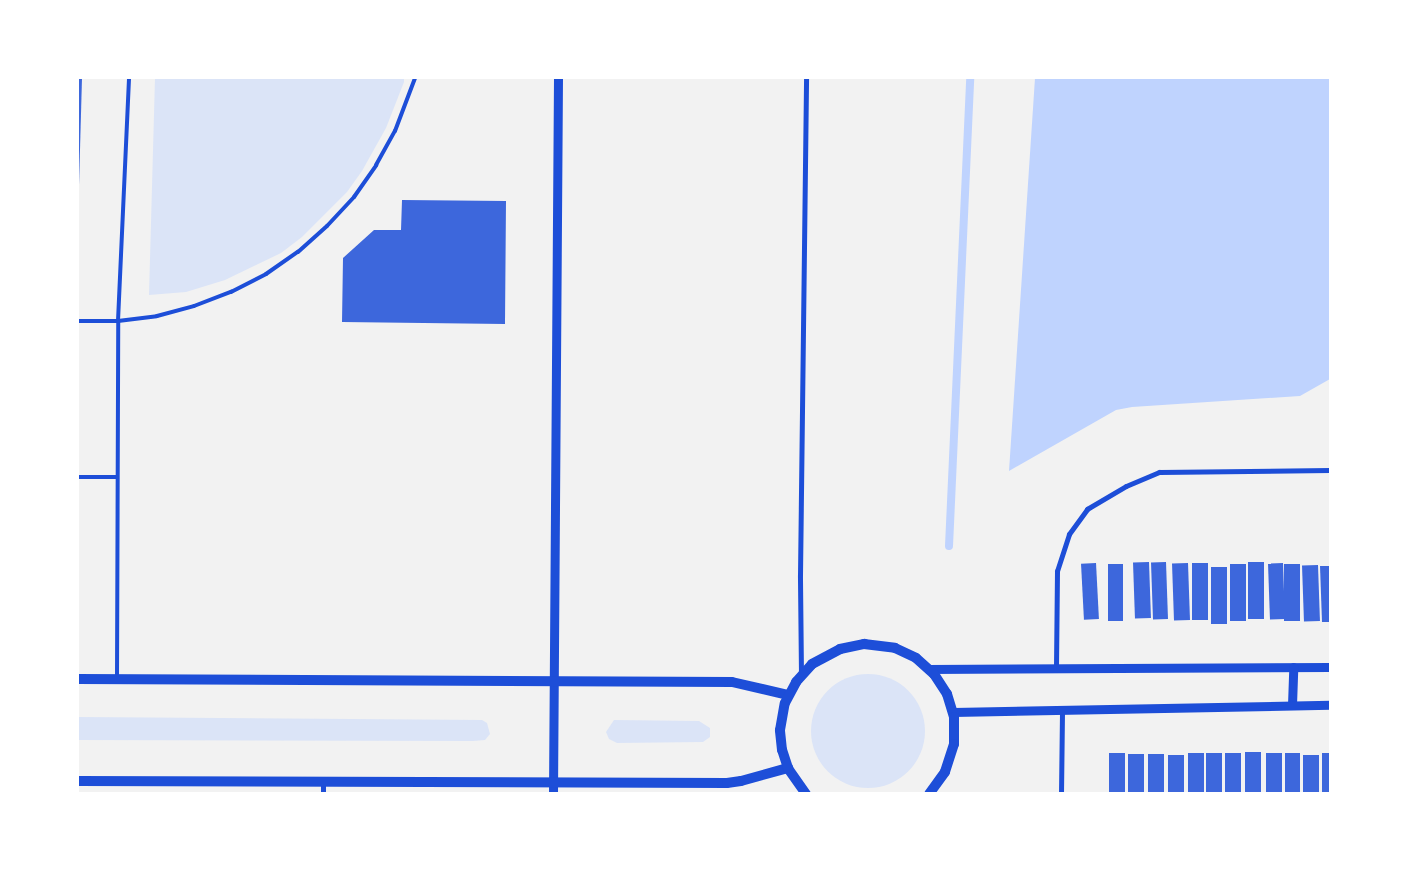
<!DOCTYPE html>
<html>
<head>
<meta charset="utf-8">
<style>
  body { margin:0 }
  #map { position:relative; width:1408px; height:871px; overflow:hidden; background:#f2f2f2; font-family:"Libre Baskerville",serif }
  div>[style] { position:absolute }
  .green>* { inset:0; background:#dbe4f7 }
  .round { border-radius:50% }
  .water>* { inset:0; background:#bfd3fe }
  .stream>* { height:8px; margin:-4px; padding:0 4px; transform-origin:4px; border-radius:4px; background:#bfd3fe }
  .building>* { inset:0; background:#3d67dc; transform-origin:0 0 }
  .service>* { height:4px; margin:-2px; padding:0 2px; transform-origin:2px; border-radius:2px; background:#1d4ed8 }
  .minor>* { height:5px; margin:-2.5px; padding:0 2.5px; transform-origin:2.5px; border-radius:2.5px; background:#1d4ed8 }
  .tertiary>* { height:9px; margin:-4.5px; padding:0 4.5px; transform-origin:4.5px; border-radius:4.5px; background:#1d4ed8 }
  .secondary>* { height:10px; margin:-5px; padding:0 5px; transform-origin:5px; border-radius:5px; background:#1d4ed8 }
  span { translate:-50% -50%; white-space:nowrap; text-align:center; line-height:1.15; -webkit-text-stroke:5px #fff; paint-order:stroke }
  .frame { position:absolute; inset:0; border:79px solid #fff; pointer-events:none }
</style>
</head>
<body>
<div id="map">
  <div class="green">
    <i style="clip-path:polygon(155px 78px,404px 78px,404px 82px,386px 128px,362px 171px,347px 192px,302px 237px,281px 253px,225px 280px,186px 292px,149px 295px)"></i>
    <i class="round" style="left:811px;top:674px;width:114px;height:114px"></i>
    <i style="clip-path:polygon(78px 717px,482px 720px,487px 723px,490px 734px,485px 740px,473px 741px,78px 740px)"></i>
    <i style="clip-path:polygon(614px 720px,699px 721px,710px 728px,710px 737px,703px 742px,617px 743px,609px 739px,606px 732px)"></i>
  </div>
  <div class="water">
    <i style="clip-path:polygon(1035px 78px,1330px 78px,1330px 379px,1300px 396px,1132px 407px,1116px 410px,1009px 471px)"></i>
  </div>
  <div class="stream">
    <i style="left:949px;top:546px;width:468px;rotate:-87.4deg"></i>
  </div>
  <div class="building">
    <i style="clip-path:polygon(78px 78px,82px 78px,79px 185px,78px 185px)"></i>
    <i style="clip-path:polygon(402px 200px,506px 201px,505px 324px,342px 322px,343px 258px,374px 230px,401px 230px)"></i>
    <i style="left:1149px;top:562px;width:56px;height:16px;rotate:88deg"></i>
    <i style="left:1166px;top:562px;width:57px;height:15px;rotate:88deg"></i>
    <i style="left:1248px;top:562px;width:16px;height:57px"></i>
    <i style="left:1096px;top:563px;width:56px;height:15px;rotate:87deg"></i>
    <i style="left:1188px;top:563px;width:57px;height:16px;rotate:88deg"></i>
    <i style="left:1192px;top:563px;width:16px;height:57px"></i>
    <i style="left:1283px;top:563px;width:56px;height:15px;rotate:88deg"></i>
    <i style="left:1108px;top:564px;width:15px;height:57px"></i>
    <i style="left:1230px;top:564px;width:16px;height:57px"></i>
    <i style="left:1284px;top:564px;width:16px;height:57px"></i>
    <i style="left:1318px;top:565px;width:56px;height:16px;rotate:88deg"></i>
    <i style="clip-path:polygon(1320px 566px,1330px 566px,1330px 622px,1322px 622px)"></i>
    <i style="left:1211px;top:567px;width:16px;height:57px"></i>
    <i style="left:1261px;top:752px;width:42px;height:16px;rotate:90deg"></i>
    <i style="left:1109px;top:753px;width:16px;height:41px"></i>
    <i style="left:1188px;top:753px;width:16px;height:41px"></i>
    <i style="left:1206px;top:753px;width:16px;height:41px"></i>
    <i style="left:1225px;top:753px;width:16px;height:41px"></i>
    <i style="left:1266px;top:753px;width:16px;height:41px"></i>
    <i style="left:1300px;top:753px;width:41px;height:15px;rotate:90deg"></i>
    <i style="left:1322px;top:753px;width:8px;height:41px"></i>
    <i style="left:1144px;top:754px;width:40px;height:16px;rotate:90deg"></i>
    <i style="left:1148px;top:754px;width:16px;height:40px"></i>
    <i style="left:1168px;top:755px;width:16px;height:39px"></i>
    <i style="left:1303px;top:755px;width:16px;height:39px"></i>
  </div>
  <div class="service">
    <i style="left:78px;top:321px;width:40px"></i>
    <i style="left:118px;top:321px;width:39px;rotate:-7deg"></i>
    <i style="left:157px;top:316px;width:38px;rotate:-15deg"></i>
    <i style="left:194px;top:306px;width:40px;rotate:-21deg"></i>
    <i style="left:231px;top:292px;width:39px;rotate:-27deg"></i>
    <i style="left:266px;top:274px;width:39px;rotate:-35deg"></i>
    <i style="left:298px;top:252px;width:39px;rotate:-42deg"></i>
    <i style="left:327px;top:226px;width:40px;rotate:-47deg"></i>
    <i style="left:354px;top:197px;width:39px;rotate:-55deg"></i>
    <i style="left:376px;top:165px;width:39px;rotate:-61deg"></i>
    <i style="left:395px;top:131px;width:57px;rotate:-69.3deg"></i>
    <i style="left:78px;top:477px;width:39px"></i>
    <i style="left:117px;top:677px;width:356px;rotate:-89.8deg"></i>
    <i style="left:118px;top:321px;width:243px;rotate:-87.4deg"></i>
  </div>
  <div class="minor">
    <i style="left:1056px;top:667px;width:96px;rotate:-89.4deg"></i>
    <i style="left:1057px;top:571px;width:39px;rotate:-72deg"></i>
    <i style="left:1069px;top:534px;width:31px;rotate:-54deg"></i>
    <i style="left:1087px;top:509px;width:45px;rotate:-30.5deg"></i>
    <i style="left:1126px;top:486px;width:36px;rotate:-23deg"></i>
    <i style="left:1159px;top:472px;width:171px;rotate:-0.7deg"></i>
    <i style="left:801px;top:675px;width:100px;rotate:-90.6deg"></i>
    <i style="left:800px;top:575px;width:497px;rotate:-89.3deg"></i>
    <i style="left:323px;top:782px;width:12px;rotate:90deg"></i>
    <i style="left:1061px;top:794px;width:84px;rotate:-89.3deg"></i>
  </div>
  <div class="tertiary">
    <i style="left:928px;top:669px;width:402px;rotate:-0.3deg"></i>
    <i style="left:1292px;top:705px;width:38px;rotate:-88deg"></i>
    <i style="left:953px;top:712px;width:377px;rotate:-1.1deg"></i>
    <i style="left:553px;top:794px;width:716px;rotate:-89.6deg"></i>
  </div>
  <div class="secondary">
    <i style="left:78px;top:679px;width:654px;rotate:0.26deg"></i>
    <i style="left:732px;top:682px;width:57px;rotate:13.1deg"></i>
    <i style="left:78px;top:781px;width:649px;rotate:0.18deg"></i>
    <i style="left:727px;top:783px;width:14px;rotate:-8deg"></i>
    <i style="left:741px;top:781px;width:49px;rotate:-15.5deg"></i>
    <i style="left:806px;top:794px;width:32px;rotate:-125deg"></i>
    <i style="left:788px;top:768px;width:19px;rotate:-108deg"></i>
    <i style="left:782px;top:750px;width:20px;rotate:-96deg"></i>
    <i style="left:780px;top:730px;width:27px;rotate:-80deg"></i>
    <i style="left:785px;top:703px;width:24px;rotate:-62deg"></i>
    <i style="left:796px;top:682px;width:24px;rotate:-48deg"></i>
    <i style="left:812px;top:664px;width:32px;rotate:-28deg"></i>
    <i style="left:840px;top:649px;width:25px;rotate:-12deg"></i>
    <i style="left:864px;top:644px;width:31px;rotate:7deg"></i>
    <i style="left:895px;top:648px;width:23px;rotate:25deg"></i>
    <i style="left:916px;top:658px;width:24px;rotate:42deg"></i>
    <i style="left:934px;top:674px;width:24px;rotate:57deg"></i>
    <i style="left:947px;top:694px;width:24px;rotate:73deg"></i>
    <i style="left:954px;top:717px;width:27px;rotate:90deg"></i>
    <i style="left:954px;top:744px;width:29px;rotate:108deg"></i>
    <i style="left:945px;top:772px;width:27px;rotate:126deg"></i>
  </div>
  <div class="frame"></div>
</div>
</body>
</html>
